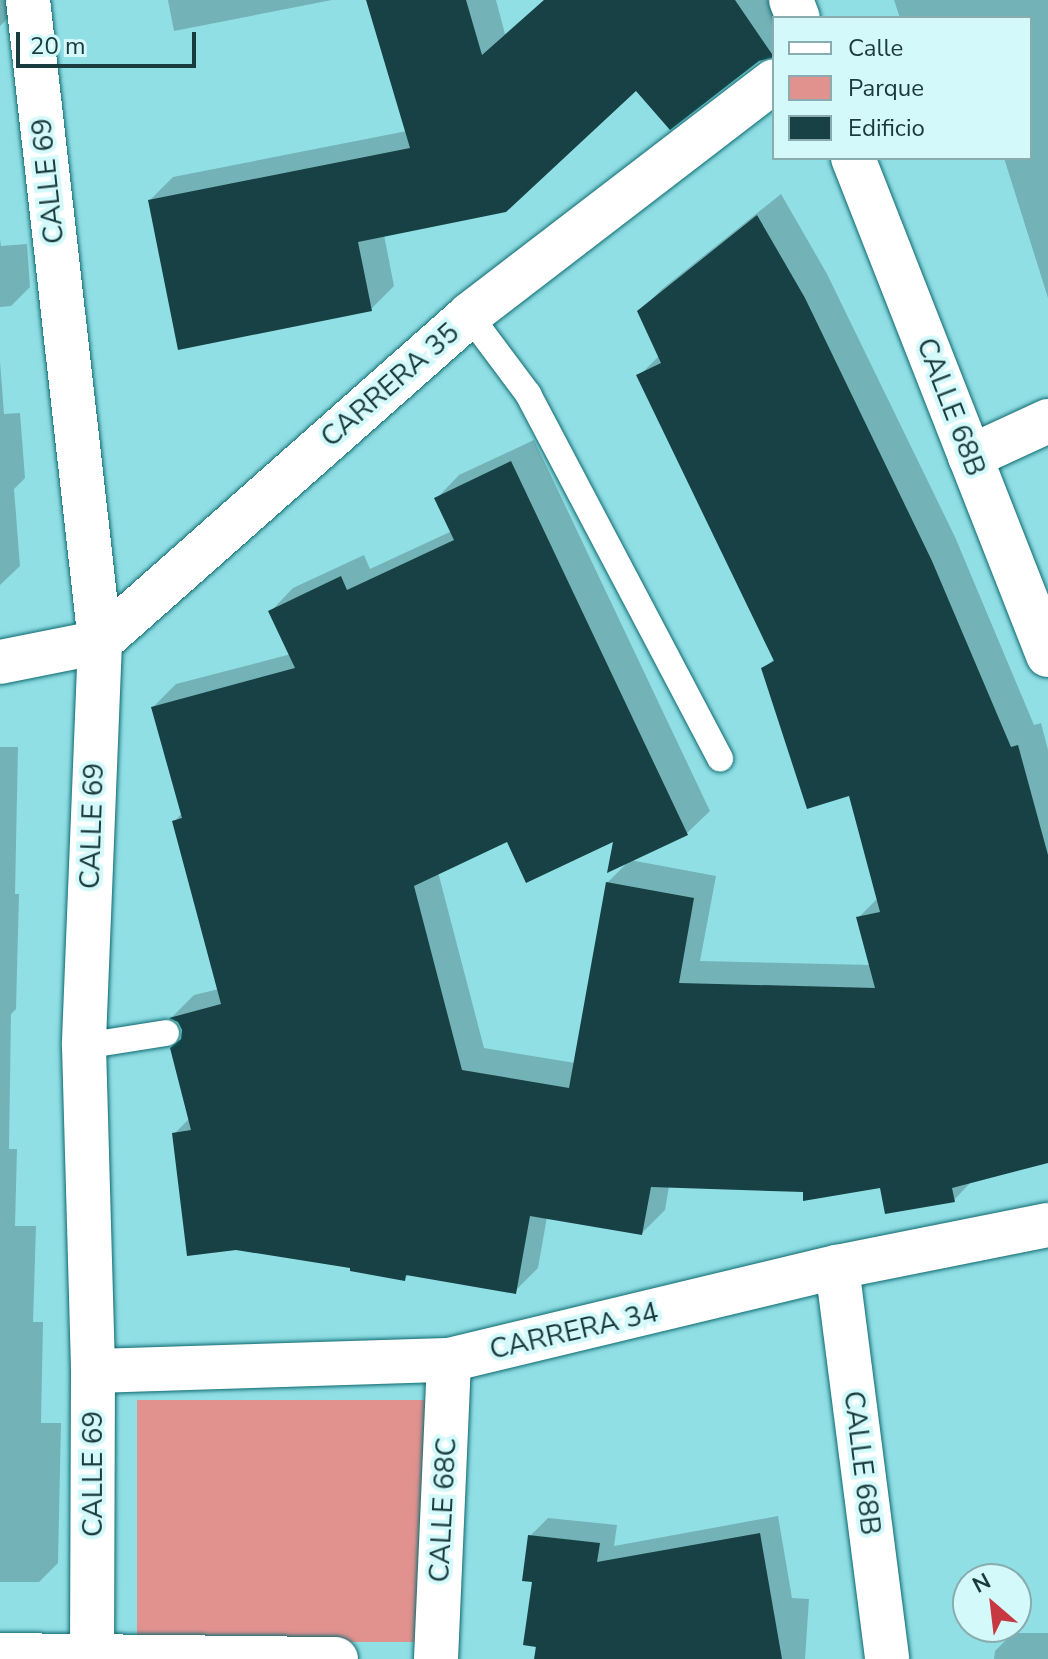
<!DOCTYPE html>
<html>
<head>
<meta charset="utf-8">
<style>
  body { margin:0 }
  #map { position:relative; width:1048px; height:1659px; overflow:hidden; background:#90dfe5; font-family:"Nunito Sans",sans-serif }
  div>[style] { position:absolute }
  .green>* { inset:0; background:#e1928f; transform-origin:0 0 }
  .shadow>* { inset:0; background:#0003 }
  .building>* { inset:0; background:#174144 }
  .roads { filter:drop-shadow(0 0 2px #0e6a70) drop-shadow(0 0 2px #0e6a70) }
  .lane>* { height:26px; margin:-13px; padding:0 13px; transform-origin:13px; border-radius:13px; background:#fff }
  .street>* { height:44px; margin:-22px; padding:0 22px; transform-origin:22px; border-radius:22px; background:#fff }
  span { translate:-50% -50%; white-space:nowrap; text-align:center; line-height:1.15; -webkit-text-stroke:8px #d3f9fb; paint-order:stroke }
  .street-label { font-size:28px; color:#1a3b3e }
  .legend { position:absolute; left:772px; top:16px; width:260px; height:144px; box-sizing:border-box; background:#d3f9fb; border:2px solid #89adaf; margin:0; padding:10px 14px; list-style:none; font-size:24px; color:#1a3b3e }
  .legend li { display:flex; align-items:center; gap:16px; height:40px }
  .legend b { width:40px; border:2px solid #89adaf }
  .north { position:absolute; left:952px; top:1563px; width:80px; height:80px; box-sizing:border-box; background:#d3f9fb; border:2px solid #89adaf; border-radius:50%; rotate:332deg; font-size:22px; font-weight:700; line-height:32px; text-align:center; color:#1a3b3e }
  .north::after { content:''; display:block; margin:auto; width:28px; height:36px; background:#c83841; clip-path:polygon(50% 0,100% 100%,50% 72%,0 100%) }
  .scale { position:absolute; left:16px; top:32px; width:180px; height:36px; box-sizing:border-box; border:4px solid #1a3b3e; border-top:0; padding-left:10px; font-size:24px; line-height:28px; white-space:nowrap; color:#1a3b3e; -webkit-text-stroke:6px #d3f9fb; paint-order:stroke }
</style>
</head>
<body>
<div id="map">
  <div class="green">
    <i style="left:137px;top:1400px;width:293px;height:242px"></i>
  </div>
  <div class="shadow">
    <i style="clip-path:polygon(0 0,9px 0,11px 15px,0 26px)"></i>
    <i style="clip-path:polygon(168px 0,332px 0,174px 31px)"></i>
    <i style="clip-path:polygon(368px 0,496px 0,505px 34px,544px 0,774px 0,787px 18px,774px 18px,774px 55px,637px 88px,384px 235px,394px 286px,371px 309px,150px 200px,173px 177px,407px 131px)"></i>
    <i style="clip-path:polygon(894px 0,1048px 0,1048px 298px,1004px 158px,1030px 158px,1030px 18px,900px 18px)"></i>
    <i style="clip-path:polygon(evenodd,781px 194px,827px 274px,955px 537px,1034px 725px,1041px 723px,1048px 750px,1048px 1161px,973px 1180px,954px 1200px,882px 1186px,805px 1190px,669px 1186px,665px 1210px,642px 1233px,547px 1217px,538px 1268px,515px 1291px,410px 1273px,404px 1279px,174px 1134px,190px 1118px,184px 1029px,172px 1017px,194px 995px,219px 989px,174px 822px,182px 813px,153px 707px,176px 684px,291px 654px,271px 611px,293px 588px,364px 555px,370px 569px,452px 531px,437px 498px,459px 475px,534px 440px,710px 811px,687px 833px,630px 860px,716px 876px,700px 961px,871px 965px,858px 918px,878px 898px,850px 794px,763px 669px,775px 658px,639px 376px,660px 355px,639px 312px,662px 289px,781px 194px,615px 838px,629px 861px,607px 883px,575px 1063px,484px 1048px,438px 872px,508px 839px,615px 838px)"></i>
    <i style="clip-path:polygon(0 239px,1px 246px,27px 244px,30px 287px,11px 306px,0 307px)"></i>
    <i style="clip-path:polygon(0 361px,4px 414px,20px 413px,25px 478px,14px 489px,20px 566px,0 585px)"></i>
    <i style="clip-path:polygon(0 747px,18px 747px,15px 894px,19px 894px,16px 1009px,11px 1014px,9px 1149px,17px 1149px,15px 1226px,36px 1226px,33px 1322px,43px 1322px,41px 1423px,61px 1423px,58px 1563px,39px 1582px,0 1582px)"></i>
    <i style="clip-path:polygon(778px 1516px,792px 1598px,809px 1599px,805px 1659px,536px 1659px,530px 1536px,548px 1518px,617px 1525px,614px 1546px)"></i>
    <i style="clip-path:polygon(1013px 1633px,1048px 1633px,1048px 1659px,994px 1659px,995px 1651px)"></i>
  </div>
  <div class="building">
    <i style="clip-path:polygon(366px 0,466px 0,482px 55px,544px 0,735px 0,774px 57px,759px 61px,670px 130px,636px 91px,506px 212px,358px 242px,372px 311px,178px 350px,148px 200px,410px 148px)"></i>
    <i style="clip-path:polygon(757px 215px,805px 298px,932px 561px,1011px 747px,1018px 745px,1048px 855px,1048px 1163px,952px 1188px,955px 1202px,885px 1214px,880px 1188px,803px 1201px,803px 1192px,651px 1187px,642px 1235px,530px 1216px,516px 1294px,406px 1275px,405px 1281px,350px 1271px,350px 1268px,236px 1250px,187px 1256px,172px 1133px,191px 1130px,170px 1048px,181px 1039px,182px 1030px,178px 1022px,169px 1018px,221px 1004px,172px 821px,182px 818px,151px 707px,295px 668px,268px 611px,341px 576px,347px 590px,454px 540px,434px 498px,511px 461px,688px 835px,607px 873px,613px 842px,526px 883px,507px 842px,414px 886px,462px 1070px,569px 1088px,606px 882px,694px 898px,679px 983px,875px 988px,856px 917px,880px 912px,849px 796px,807px 809px,761px 668px,774px 661px,636px 375px,661px 363px,637px 311px)"></i>
    <i style="clip-path:polygon(760px 1533px,782px 1659px,534px 1659px,536px 1647px,523px 1645px,532px 1582px,522px 1581px,528px 1535px,600px 1543px,597px 1562px)"></i>
  </div>
  <div class="roads">
    <div class="lane">
      <i style="left:469px;top:315px;width:99px;rotate:53.2deg"></i>
      <i style="left:528px;top:394px;width:412px;rotate:62.2deg"></i>
      <i style="left:84px;top:1046px;width:83px;rotate:-9deg"></i>
    </div>
    <div class="street">
      <i style="left:28px;top:0;width:646px;rotate:83.6deg"></i>
      <i style="left:100px;top:642px;width:404px;rotate:92.3deg"></i>
      <i style="left:84px;top:1046px;width:325px;rotate:88.4deg"></i>
      <i style="left:93px;top:1371px;width:285px;rotate:90.2deg"></i>
      <i style="left:791px;top:0;width:19px;rotate:69deg"></i>
      <i style="left:853px;top:158px;width:534px;rotate:68.58deg"></i>
      <i style="left:970px;top:457px;width:86px;rotate:-24.8deg"></i>
      <i style="left:0;top:662px;width:102px;rotate:-11.3deg"></i>
      <i style="left:100px;top:642px;width:493px;rotate:-41.5deg"></i>
      <i style="left:469px;top:315px;width:384px;rotate:-37.5deg"></i>
      <i style="left:837px;top:1267px;width:395px;rotate:82.7deg"></i>
      <i style="left:93px;top:1371px;width:356px;rotate:-1.8deg"></i>
      <i style="left:449px;top:1360px;width:399px;rotate:-13.5deg"></i>
      <i style="left:837px;top:1267px;width:215px;rotate:-11.3deg"></i>
      <i style="left:0;top:1655px;width:336px;rotate:0.7deg"></i>
      <i style="left:436px;top:1659px;width:299px;rotate:-87.5deg"></i>
    </div>
  </div>
  <div class="street-label">
    <span style="left:48px;top:181px;rotate:-96deg">CALLE 69</span>
    <span style="left:390px;top:385px;rotate:-41deg">CARRERA 35</span>
    <span style="left:951px;top:407px;rotate:69deg">CALLE 68B</span>
    <span style="left:92px;top:826px;rotate:-88deg">CALLE 69</span>
    <span style="left:574px;top:1331px;rotate:-13deg">CARRERA 34</span>
    <span style="left:862px;top:1463px;rotate:83deg">CALLE 68B</span>
    <span style="left:93px;top:1474px;rotate:-90deg">CALLE 69</span>
    <span style="left:443px;top:1510px;rotate:-87deg">CALLE 68C</span>
  </div>
  <ul class="legend">
  <li><b style="height:10px;background:#fff"></b>Calle</li>
  <li><b style="height:22px;background:#e1928f"></b>Parque</li>
  <li><b style="height:22px;background:#174144"></b>Edificio</li>
  </ul>
  <div class="north">N</div>
  <div class="scale">20 m</div>
</div>
</body>
</html>
